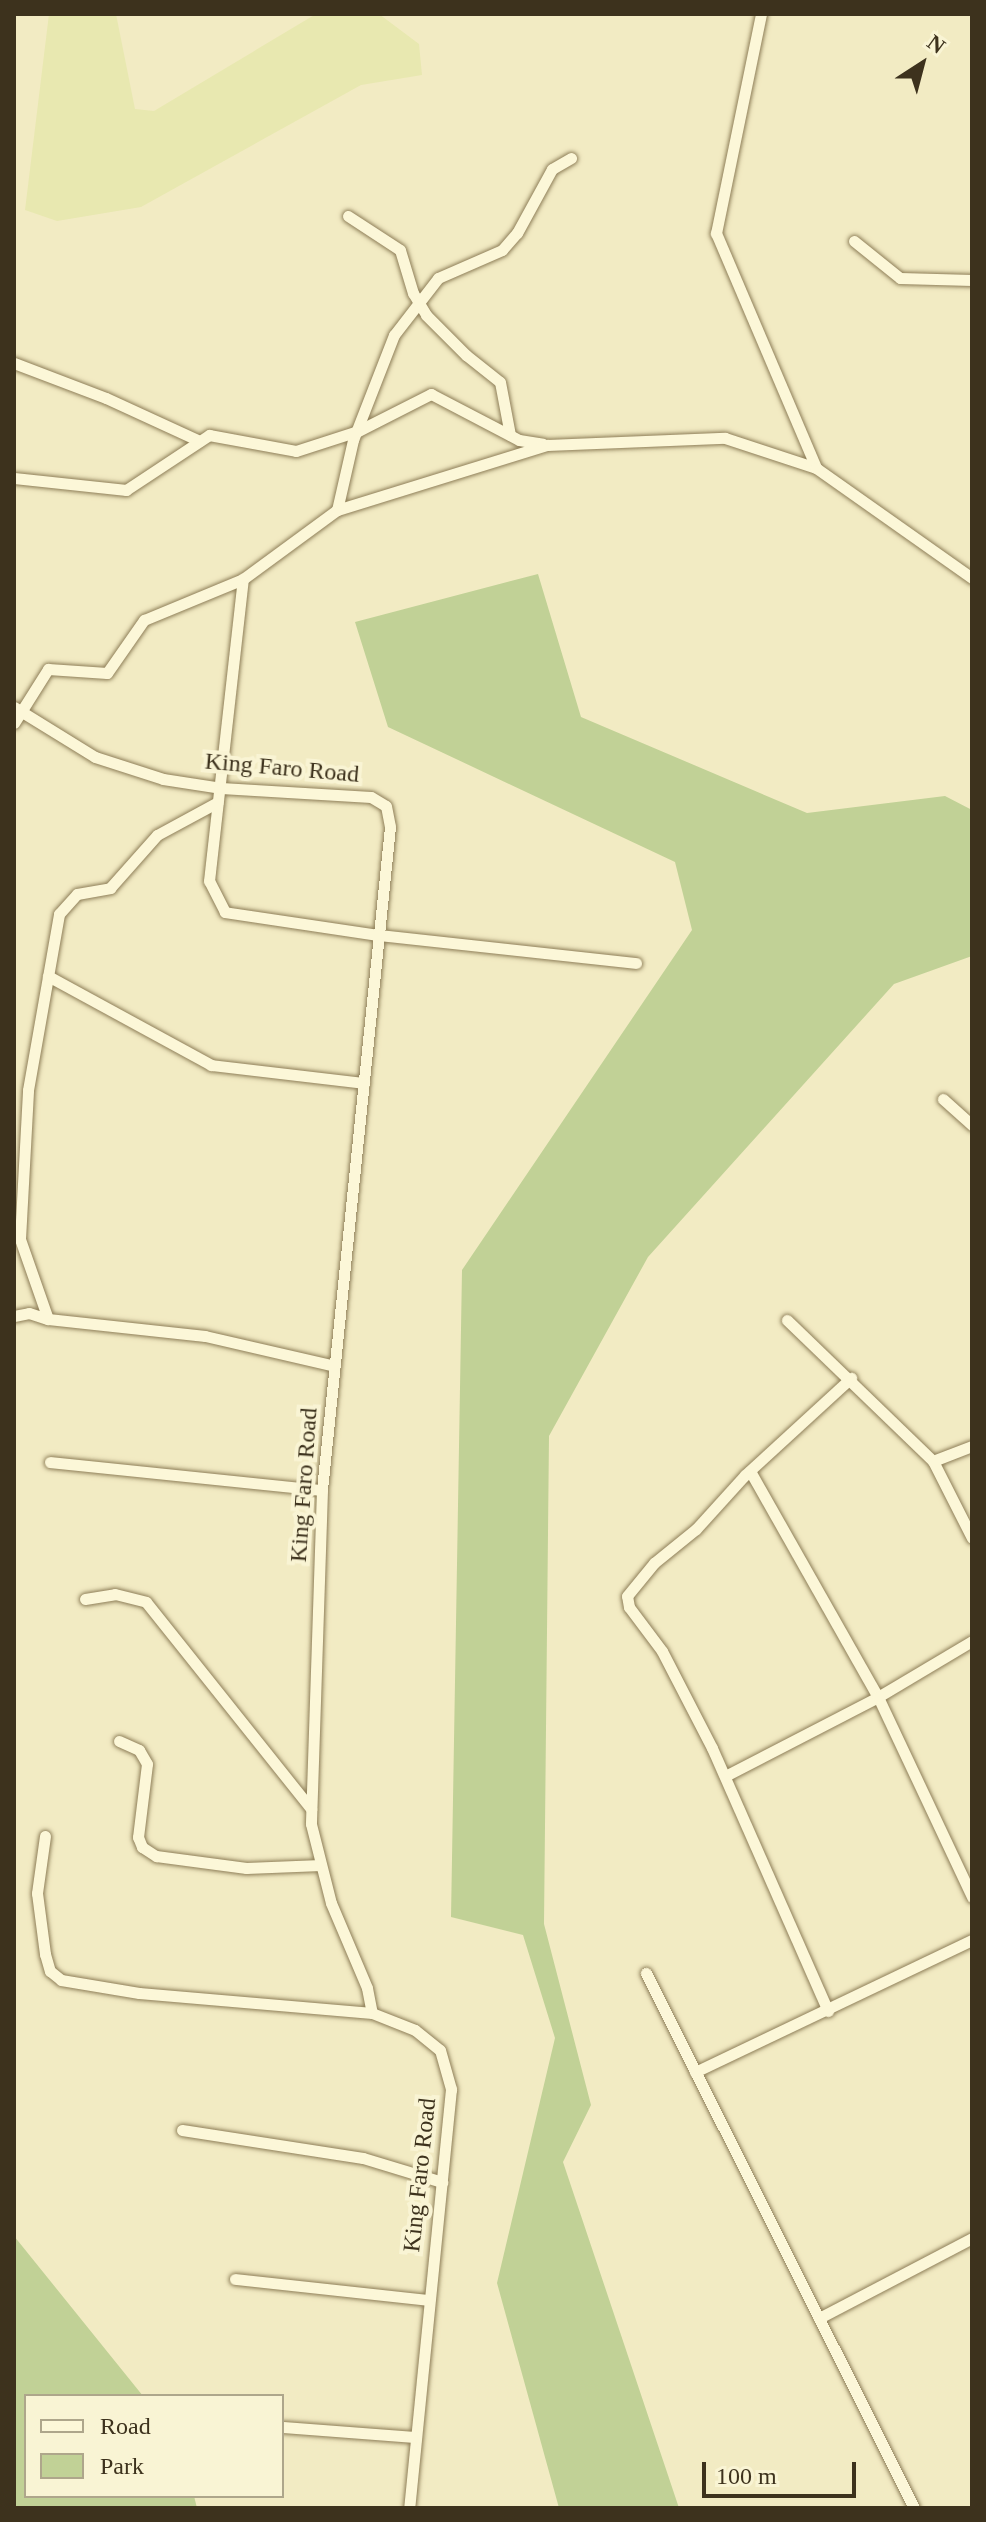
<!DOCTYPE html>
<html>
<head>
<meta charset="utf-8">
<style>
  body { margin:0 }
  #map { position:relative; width:986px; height:2522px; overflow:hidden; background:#f2ebc3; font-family:Georgia,serif }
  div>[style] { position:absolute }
  .farmland>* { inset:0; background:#e8e8b0 }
  .green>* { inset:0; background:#c1d196 }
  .roads { filter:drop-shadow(0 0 2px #8e7e58) drop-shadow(0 0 2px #8e7e58) }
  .minor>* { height:11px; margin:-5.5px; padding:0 5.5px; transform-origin:5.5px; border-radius:5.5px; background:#fcf7d8 }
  span { translate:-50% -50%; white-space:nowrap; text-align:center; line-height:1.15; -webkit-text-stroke:8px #f9f4d4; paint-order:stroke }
  .street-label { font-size:24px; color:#3d321d }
  .frame { position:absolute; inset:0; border:16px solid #3d321d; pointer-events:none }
  .legend { position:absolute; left:24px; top:2394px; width:260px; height:104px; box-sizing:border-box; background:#f9f4d4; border:2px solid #aea68b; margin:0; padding:10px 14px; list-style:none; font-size:24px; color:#3d321d }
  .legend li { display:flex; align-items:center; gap:16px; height:40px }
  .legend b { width:40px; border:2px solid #aea68b }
  .north { position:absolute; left:882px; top:24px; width:80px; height:80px; -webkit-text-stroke:6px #f9f4d4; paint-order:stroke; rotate:36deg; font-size:22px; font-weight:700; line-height:32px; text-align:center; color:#3d321d }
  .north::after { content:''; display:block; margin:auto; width:28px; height:36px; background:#3d321d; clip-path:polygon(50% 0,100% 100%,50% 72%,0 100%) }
  .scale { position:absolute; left:702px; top:2462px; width:154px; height:36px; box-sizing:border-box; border:4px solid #3d321d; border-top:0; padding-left:10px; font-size:24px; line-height:28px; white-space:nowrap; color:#3d321d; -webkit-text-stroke:6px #f9f4d4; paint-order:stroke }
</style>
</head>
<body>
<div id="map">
  <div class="farmland">
    <i style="clip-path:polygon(49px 14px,116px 14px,135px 109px,154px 111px,316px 14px,379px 14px,419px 44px,422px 75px,361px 85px,141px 207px,57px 221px,25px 210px)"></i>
  </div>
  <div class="green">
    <i style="clip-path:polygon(538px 574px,581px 717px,807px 813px,945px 796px,972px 810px,972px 956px,894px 984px,648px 1257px,549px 1436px,544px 1924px,591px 2105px,563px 2162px,679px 2508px,559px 2508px,497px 2283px,555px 2038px,523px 1935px,451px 1917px,462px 1270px,692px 930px,675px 862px,388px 727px,355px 622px)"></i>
    <i style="clip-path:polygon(14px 2236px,143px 2396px,26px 2396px,26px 2496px,194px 2496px,197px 2508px,14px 2508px)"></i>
  </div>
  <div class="roads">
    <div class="minor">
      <i style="left:761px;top:14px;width:224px;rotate:101.6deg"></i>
      <i style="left:716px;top:233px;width:255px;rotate:66.9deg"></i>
      <i style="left:348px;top:216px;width:62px;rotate:33.2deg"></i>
      <i style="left:400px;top:250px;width:45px;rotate:73.2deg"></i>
      <i style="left:413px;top:293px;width:26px;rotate:59deg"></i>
      <i style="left:426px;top:315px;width:57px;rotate:45deg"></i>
      <i style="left:466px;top:355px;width:43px;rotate:38.5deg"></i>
      <i style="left:500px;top:382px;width:54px;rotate:79.3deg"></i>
      <i style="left:854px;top:241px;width:59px;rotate:38.8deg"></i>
      <i style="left:900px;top:278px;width:72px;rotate:1.6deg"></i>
      <i style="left:14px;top:363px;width:98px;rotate:20.8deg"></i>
      <i style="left:106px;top:398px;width:103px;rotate:24.6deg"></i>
      <i style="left:14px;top:478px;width:113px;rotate:6.1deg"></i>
      <i style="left:126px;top:490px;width:100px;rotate:-33.5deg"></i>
      <i style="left:209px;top:435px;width:88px;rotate:10.4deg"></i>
      <i style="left:296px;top:451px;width:65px;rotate:-17.9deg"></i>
      <i style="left:358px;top:431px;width:82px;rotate:-26.9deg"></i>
      <i style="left:431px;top:394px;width:99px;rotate:27.6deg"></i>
      <i style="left:519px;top:440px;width:24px;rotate:9deg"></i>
      <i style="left:337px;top:510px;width:72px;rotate:-77.1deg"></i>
      <i style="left:353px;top:440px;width:113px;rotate:-68.7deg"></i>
      <i style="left:394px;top:335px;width:72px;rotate:-52.3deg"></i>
      <i style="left:438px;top:278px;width:70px;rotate:-23.6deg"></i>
      <i style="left:502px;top:250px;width:23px;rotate:-49deg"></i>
      <i style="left:517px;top:233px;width:73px;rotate:-61.3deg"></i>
      <i style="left:552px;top:169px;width:22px;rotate:-30deg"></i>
      <i style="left:14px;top:707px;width:95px;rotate:31.7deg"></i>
      <i style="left:95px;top:757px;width:71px;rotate:17.9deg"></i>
      <i style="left:163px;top:779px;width:59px;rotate:8.8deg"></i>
      <i style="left:221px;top:788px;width:150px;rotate:3.4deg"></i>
      <i style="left:371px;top:797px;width:17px;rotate:31deg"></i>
      <i style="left:386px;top:806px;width:21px;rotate:79deg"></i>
      <i style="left:390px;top:827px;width:666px;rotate:95.86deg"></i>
      <i style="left:322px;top:1490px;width:334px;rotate:91.9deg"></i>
      <i style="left:311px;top:1824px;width:81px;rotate:75.8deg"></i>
      <i style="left:331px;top:1903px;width:92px;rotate:67deg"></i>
      <i style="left:367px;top:1988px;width:25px;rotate:79deg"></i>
      <i style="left:372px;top:2013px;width:46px;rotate:21.6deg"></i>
      <i style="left:415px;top:2030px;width:32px;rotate:39deg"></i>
      <i style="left:440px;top:2050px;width:41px;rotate:74.2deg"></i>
      <i style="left:451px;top:2089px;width:421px;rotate:95.7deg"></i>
      <i style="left:14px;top:723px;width:64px;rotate:-57.8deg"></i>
      <i style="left:48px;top:669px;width:59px;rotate:3.9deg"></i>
      <i style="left:107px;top:673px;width:65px;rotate:-55.1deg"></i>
      <i style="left:144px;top:620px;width:107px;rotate:-22.5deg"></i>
      <i style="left:636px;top:963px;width:260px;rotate:-173.8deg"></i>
      <i style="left:378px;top:935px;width:155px;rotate:-171.5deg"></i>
      <i style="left:225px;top:912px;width:35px;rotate:-117deg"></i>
      <i style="left:209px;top:881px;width:304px;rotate:-83.6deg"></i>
      <i style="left:243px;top:579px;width:117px;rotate:-36.3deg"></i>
      <i style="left:337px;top:510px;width:220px;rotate:-17.2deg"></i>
      <i style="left:547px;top:445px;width:178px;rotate:-2.3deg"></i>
      <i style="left:725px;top:438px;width:96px;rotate:18.2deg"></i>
      <i style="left:816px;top:468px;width:191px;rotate:35.2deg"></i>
      <i style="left:48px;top:976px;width:186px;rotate:28.6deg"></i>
      <i style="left:211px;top:1065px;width:154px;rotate:6.7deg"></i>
      <i style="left:943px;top:1099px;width:39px;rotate:42deg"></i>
      <i style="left:14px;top:1316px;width:15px;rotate:-11deg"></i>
      <i style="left:29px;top:1313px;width:20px;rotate:18deg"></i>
      <i style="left:48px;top:1319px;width:158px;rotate:6.2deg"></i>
      <i style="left:205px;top:1336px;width:133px;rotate:13deg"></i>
      <i style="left:48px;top:1319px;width:85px;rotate:-109.3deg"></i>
      <i style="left:20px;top:1239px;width:149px;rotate:-86.9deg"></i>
      <i style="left:28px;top:1090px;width:179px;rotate:-80deg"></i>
      <i style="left:59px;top:914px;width:27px;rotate:-48deg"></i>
      <i style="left:77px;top:894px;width:34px;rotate:-10deg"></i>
      <i style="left:110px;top:888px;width:71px;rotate:-48.4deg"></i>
      <i style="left:157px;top:835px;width:69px;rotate:-28.4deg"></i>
      <i style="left:787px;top:1320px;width:203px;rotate:44deg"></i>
      <i style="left:933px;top:1461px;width:86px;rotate:63.1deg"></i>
      <i style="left:933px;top:1461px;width:42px;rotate:-21deg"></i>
      <i style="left:50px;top:1462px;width:273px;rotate:5.9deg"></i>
      <i style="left:750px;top:1471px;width:260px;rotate:60.5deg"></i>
      <i style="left:878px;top:1697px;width:221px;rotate:64.8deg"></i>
      <i style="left:85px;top:1599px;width:30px;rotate:-9deg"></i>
      <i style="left:115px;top:1594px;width:32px;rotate:14deg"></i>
      <i style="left:146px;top:1602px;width:265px;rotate:51.4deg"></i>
      <i style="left:119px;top:1741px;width:22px;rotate:24deg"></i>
      <i style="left:139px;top:1750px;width:16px;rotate:60deg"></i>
      <i style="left:147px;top:1764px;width:74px;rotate:97deg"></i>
      <i style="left:138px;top:1837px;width:11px;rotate:68deg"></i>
      <i style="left:142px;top:1847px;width:17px;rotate:33deg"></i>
      <i style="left:156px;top:1856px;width:91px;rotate:7.6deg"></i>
      <i style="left:246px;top:1868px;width:75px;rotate:-2.3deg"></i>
      <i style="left:725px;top:1776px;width:172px;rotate:-27.3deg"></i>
      <i style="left:878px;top:1697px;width:109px;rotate:-30.8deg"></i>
      <i style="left:45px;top:1836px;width:58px;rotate:98deg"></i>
      <i style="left:37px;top:1893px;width:62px;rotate:82.5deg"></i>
      <i style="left:45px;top:1954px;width:18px;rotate:74deg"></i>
      <i style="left:50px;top:1971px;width:14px;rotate:39deg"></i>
      <i style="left:61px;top:1980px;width:79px;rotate:9.5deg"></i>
      <i style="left:139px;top:1993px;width:234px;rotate:4.9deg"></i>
      <i style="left:646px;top:1973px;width:598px;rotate:63.39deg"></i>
      <i style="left:828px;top:2011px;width:287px;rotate:-113.8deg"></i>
      <i style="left:712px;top:1748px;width:109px;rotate:-117.3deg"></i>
      <i style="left:662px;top:1651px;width:55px;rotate:-126.9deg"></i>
      <i style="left:629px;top:1607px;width:11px;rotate:-100deg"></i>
      <i style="left:627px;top:1596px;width:43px;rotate:-50.7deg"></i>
      <i style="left:654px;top:1563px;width:54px;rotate:-39deg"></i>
      <i style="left:696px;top:1529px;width:73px;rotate:-47.8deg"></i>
      <i style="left:745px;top:1475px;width:144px;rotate:-42.5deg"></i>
      <i style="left:695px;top:2072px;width:307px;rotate:-25.5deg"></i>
      <i style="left:182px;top:2130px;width:183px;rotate:8.8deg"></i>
      <i style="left:363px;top:2158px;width:83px;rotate:16.9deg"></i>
      <i style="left:235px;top:2279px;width:195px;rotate:6.2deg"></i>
      <i style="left:819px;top:2318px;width:173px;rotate:-27.6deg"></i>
      <i style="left:282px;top:2427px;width:134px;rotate:4.3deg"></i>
    </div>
  </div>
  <div class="street-label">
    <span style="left:282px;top:768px;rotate:5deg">King Faro Road</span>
    <span style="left:304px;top:1485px;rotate:-86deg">King Faro Road</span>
    <span style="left:420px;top:2175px;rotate:-84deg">King Faro Road</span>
  </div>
  <div class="frame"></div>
  <ul class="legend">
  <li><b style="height:10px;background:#fcf7d8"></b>Road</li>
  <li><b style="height:22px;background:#c1d196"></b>Park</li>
  </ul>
  <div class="north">N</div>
  <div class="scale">100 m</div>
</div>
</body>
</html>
